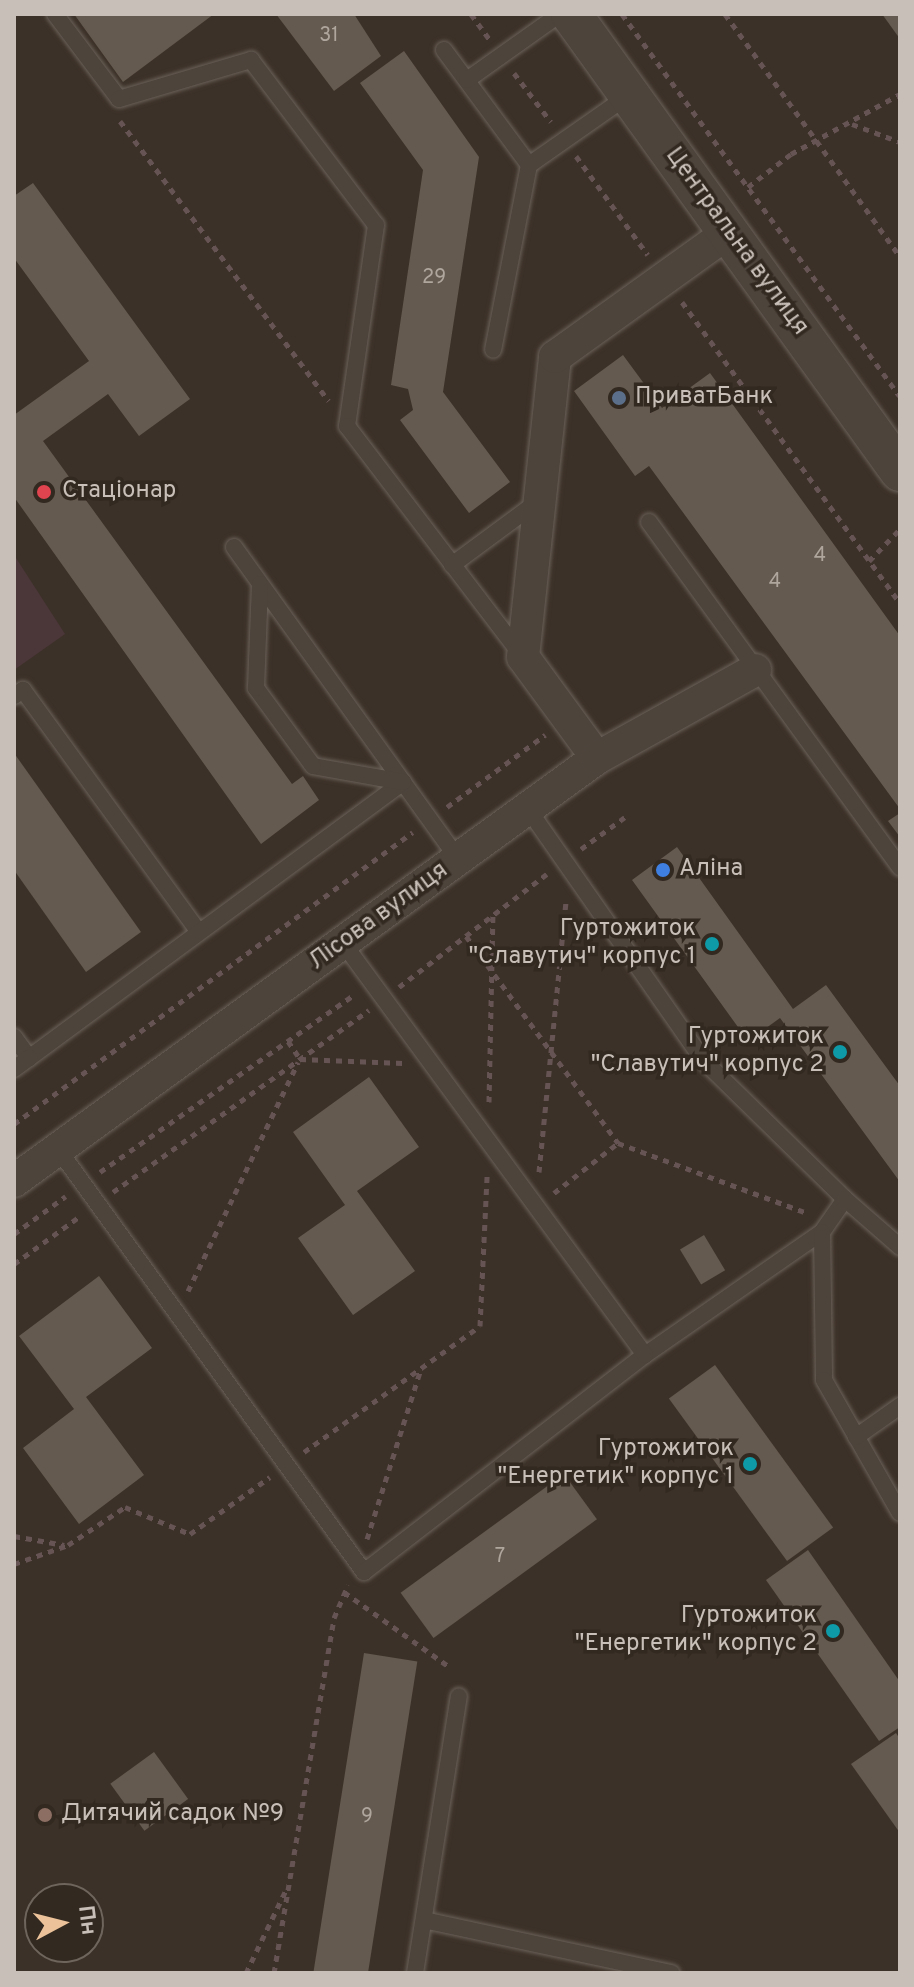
<!DOCTYPE html>
<html>
<head>
<meta charset="utf-8">
<style>
  body { margin:0 }
  #map { position:relative; width:914px; height:1987px; overflow:hidden; background:#3c3128; font-family:Overpass,sans-serif }
  div>[style] { position:absolute }
  .green>* { inset:0; background:#4b363a }
  .building>* { inset:0; background:#655a4f; transform-origin:0 0 }
  .path>* { height:5px; margin-top:-2.5px; transform-origin:0; background:repeating-linear-gradient(90deg,#665454 0 6px,transparent 0 12px) }
  .roads { filter:drop-shadow(0 0 2px #6b625a) drop-shadow(0 0 2px #6b625a) }
  .service>* { height:16px; margin:-8px; padding:0 8px; transform-origin:8px; border-radius:8px; background:#4d443c }
  .minor>* { height:32px; margin:-16px; padding:0 16px; transform-origin:16px; border-radius:16px; background:#4d443c }
  .tertiary>* { height:40px; margin:-20px; padding:0 20px; transform-origin:20px; border-radius:20px; background:#4d443c }
  .dots>* { width:22px; height:22px; translate:-50% -50%; box-sizing:border-box; border:4px solid #322921; border-radius:50% }
  span { translate:-50% -50%; white-space:nowrap; text-align:center; line-height:1.15; -webkit-text-stroke:7px #322921; paint-order:stroke }
  .number-label { font-size:20px; color:#afa69e }
  .number-label span { -webkit-text-stroke-width:0 }
  .street-label { font-size:24px; color:#c8c0b8 }
  .poi-label { font-size:24px; color:#c8c0b8 }
  .left { translate:0 -50%; text-align:left }
  .right { translate:-100% -50%; text-align:right }
  .frame { position:absolute; inset:0; border:16px solid #c8c0b8; pointer-events:none }
  .north { position:absolute; left:24px; top:1883px; width:80px; height:80px; box-sizing:border-box; background:#322921; border:2px solid #6e655d; border-radius:50%; rotate:83deg; font-size:22px; font-weight:700; line-height:32px; text-align:center; color:#c8c0b8 }
  .north::after { content:''; display:block; margin:auto; width:28px; height:36px; background:#ebc299; clip-path:polygon(50% 0,100% 100%,50% 72%,0 100%) }
</style>
</head>
<body>
<div id="map">
  <div class="green">
    <i style="clip-path:polygon(14px 555px,65px 634px,14px 670px)"></i>
  </div>
  <div class="building">
    <i style="clip-path:polygon(74px 14px,214px 14px,123px 82px)"></i>
    <i style="clip-path:polygon(276px 14px,354px 14px,381px 56px,334px 91px)"></i>
    <i style="clip-path:polygon(882px 14px,900px 14px,900px 39px)"></i>
    <i style="clip-path:polygon(404px 51px,479px 157px,443px 392px,510px 482px,469px 513px,400px 420px,413px 410px,408px 389px,391px 385px,423px 170px,360px 83px)"></i>
    <i style="clip-path:polygon(33px 183px,190px 399px,139px 436px,108px 394px,43px 441px,292px 784px,303px 776px,319px 800px,261px 844px,14px 497px,14px 415px,89px 361px,14px 258px,14px 196px)"></i>
    <i style="clip-path:polygon(623px 355px,662px 408px,710px 373px,900px 636px,900px 809px,649px 466px,635px 476px,574px 391px)"></i>
    <i style="clip-path:polygon(14px 753px,141px 932px,86px 972px,14px 870px)"></i>
    <i style="clip-path:polygon(900px 813px,900px 837px,888px 821px)"></i>
    <i style="clip-path:polygon(677px 847px,793px 1009px,826px 985px,900px 1086px,900px 1182px,780px 1018px,748px 1041px,632px 880px)"></i>
    <i style="clip-path:polygon(369px 1077px,419px 1147px,357px 1191px,415px 1271px,353px 1315px,298px 1238px,345px 1205px,293px 1132px)"></i>
    <i style="left:704px;top:1235px;width:41px;height:28px;rotate:59deg"></i>
    <i style="clip-path:polygon(99px 1276px,152px 1348px,86px 1397px,144px 1475px,79px 1524px,23px 1448px,74px 1409px,19px 1336px)"></i>
    <i style="left:715px;top:1365px;width:201px;height:57px;rotate:54deg"></i>
    <i style="left:564px;top:1474px;width:56px;height:202px;rotate:54deg"></i>
    <i style="clip-path:polygon(808px 1550px,900px 1682px,900px 1727px,879px 1741px,766px 1580px)"></i>
    <i style="left:364px;top:1653px;width:54px;height:323px;rotate:9deg"></i>
    <i style="clip-path:polygon(896px 1733px,900px 1739px,900px 1833px,851px 1764px)"></i>
    <i style="left:154px;top:1752px;width:58px;height:54px;rotate:54deg"></i>
  </div>
  <div class="path">
    <i style="left:471px;top:14px;width:31px;rotate:54deg"></i>
    <i style="left:622px;top:14px;width:472px;rotate:54deg"></i>
    <i style="left:725px;top:14px;width:299px;rotate:54.2deg"></i>
    <i style="left:514px;top:73px;width:61px;rotate:52.9deg"></i>
    <i style="left:120px;top:121px;width:349px;rotate:53.3deg"></i>
    <i style="left:852px;top:124px;width:51px;rotate:20.6deg"></i>
    <i style="left:576px;top:156px;width:122px;rotate:54deg"></i>
    <i style="left:748px;top:187px;width:54px;rotate:-37.5deg"></i>
    <i style="left:791px;top:154px;width:124px;rotate:-28.8deg"></i>
    <i style="left:682px;top:302px;width:372px;rotate:54.1deg"></i>
    <i style="left:869px;top:561px;width:45px;rotate:-45.9deg"></i>
    <i style="left:447px;top:807px;width:122px;rotate:-36.3deg"></i>
    <i style="left:581px;top:849px;width:54px;rotate:-36deg"></i>
    <i style="left:466px;top:936px;width:257px;rotate:53.7deg"></i>
    <i style="left:618px;top:1143px;width:202px;rotate:20.3deg"></i>
    <i style="left:399px;top:987px;width:186px;rotate:-37.4deg"></i>
    <i style="left:288px;top:1041px;width:22px;rotate:56deg"></i>
    <i style="left:300px;top:1059px;width:103px;rotate:2.2deg"></i>
    <i style="left:489px;top:1102px;width:186px;rotate:-88.8deg"></i>
    <i style="left:14px;top:1124px;width:494px;rotate:-36.2deg"></i>
    <i style="left:100px;top:1172px;width:310px;rotate:-34.9deg"></i>
    <i style="left:539px;top:1172px;width:270px;rotate:-84.3deg"></i>
    <i style="left:113px;top:1192px;width:314px;rotate:-35.4deg"></i>
    <i style="left:554px;top:1193px;width:81px;rotate:-38deg"></i>
    <i style="left:14px;top:1234px;width:64px;rotate:-36.2deg"></i>
    <i style="left:14px;top:1264px;width:80px;rotate:-35.9deg"></i>
    <i style="left:188px;top:1291px;width:254px;rotate:-64.3deg"></i>
    <i style="left:304px;top:1452px;width:216px;rotate:-35.6deg"></i>
    <i style="left:480px;top:1326px;width:150px;rotate:-87.3deg"></i>
    <i style="left:14px;top:1536px;width:51px;rotate:10.2deg"></i>
    <i style="left:367px;top:1539px;width:178px;rotate:-72.4deg"></i>
    <i style="left:14px;top:1564px;width:57px;rotate:-19.4deg"></i>
    <i style="left:68px;top:1545px;width:69px;rotate:-33.7deg"></i>
    <i style="left:125px;top:1507px;width:70px;rotate:22.6deg"></i>
    <i style="left:190px;top:1534px;width:98px;rotate:-35.5deg"></i>
    <i style="left:344px;top:1592px;width:128px;rotate:35.4deg"></i>
    <i style="left:246px;top:1973px;width:92px;rotate:-64.3deg"></i>
    <i style="left:274px;top:1973px;width:360px;rotate:-80.4deg"></i>
    <i style="left:334px;top:1618px;width:36px;rotate:-67deg"></i>
  </div>
  <div class="roads">
    <div class="service">
      <i style="left:55px;top:14px;width:106px;rotate:53deg"></i>
      <i style="left:119px;top:99px;width:138px;rotate:-16.5deg"></i>
      <i style="left:251px;top:60px;width:207px;rotate:52.9deg"></i>
      <i style="left:376px;top:225px;width:203px;rotate:98.2deg"></i>
      <i style="left:347px;top:426px;width:289px;rotate:52.7deg"></i>
      <i style="left:444px;top:50px;width:143px;rotate:53.5deg"></i>
      <i style="left:529px;top:165px;width:188px;rotate:101deg"></i>
      <i style="left:467px;top:80px;width:114px;rotate:-35.4deg"></i>
      <i style="left:529px;top:165px;width:122px;rotate:-35deg"></i>
      <i style="left:649px;top:522px;width:427px;rotate:54deg"></i>
      <i style="left:234px;top:547px;width:384px;rotate:54.3deg"></i>
      <i style="left:452px;top:565px;width:106px;rotate:-36.5deg"></i>
      <i style="left:14px;top:696px;width:11px;rotate:-34deg"></i>
      <i style="left:23px;top:690px;width:299px;rotate:54deg"></i>
      <i style="left:528px;top:809px;width:307px;rotate:55.1deg"></i>
      <i style="left:704px;top:1061px;width:197px;rotate:44.4deg"></i>
      <i style="left:845px;top:1199px;width:40px;rotate:124.9deg"></i>
      <i style="left:822px;top:1232px;width:216px;rotate:145.2deg"></i>
      <i style="left:14px;top:1037px;width:26px;rotate:54deg"></i>
      <i style="left:29px;top:1058px;width:465px;rotate:-36.4deg"></i>
      <i style="left:403px;top:782px;width:91px;rotate:-169.9deg"></i>
      <i style="left:313px;top:766px;width:97px;rotate:-126.2deg"></i>
      <i style="left:256px;top:688px;width:104px;rotate:-87.8deg"></i>
      <i style="left:14px;top:1069px;width:19px;rotate:-36deg"></i>
      <i style="left:58px;top:1149px;width:522px;rotate:54.12deg"></i>
      <i style="left:364px;top:1572px;width:355px;rotate:-37.7deg"></i>
      <i style="left:645px;top:1355px;width:511px;rotate:-126.24deg"></i>
      <i style="left:845px;top:1199px;width:73px;rotate:41.1deg"></i>
      <i style="left:822px;top:1232px;width:148px;rotate:89.2deg"></i>
      <i style="left:824px;top:1380px;width:153px;rotate:60.3deg"></i>
      <i style="left:856px;top:1437px;width:54px;rotate:-35.2deg"></i>
      <i style="left:424px;top:1920px;width:253px;rotate:12.1deg"></i>
      <i style="left:415px;top:1973px;width:280px;rotate:-81deg"></i>
    </div>
    <div class="minor">
      <i style="left:597px;top:758px;width:125px;rotate:-126.2deg"></i>
      <i style="left:523px;top:657px;width:302px;rotate:-83.9deg"></i>
      <i style="left:555px;top:357px;width:214px;rotate:-35.7deg"></i>
      <i style="left:14px;top:1181px;width:720px;rotate:-35.96deg"></i>
      <i style="left:597px;top:758px;width:181px;rotate:-29.1deg"></i>
    </div>
    <div class="tertiary">
      <i style="left:571px;top:14px;width:563px;rotate:54.25deg"></i>
    </div>
  </div>
  <div class="dots">
    <i style="left:619px;top:398px;background:#5c6f8a"></i>
    <i style="left:44px;top:492px;background:#e0444e"></i>
    <i style="left:663px;top:870px;background:#3f7fe0"></i>
    <i style="left:712px;top:944px;background:#0f9aa8"></i>
    <i style="left:840px;top:1052px;background:#0f9aa8"></i>
    <i style="left:750px;top:1464px;background:#0f9aa8"></i>
    <i style="left:833px;top:1631px;background:#0f9aa8"></i>
    <i style="left:45px;top:1815px;background:#8d6e63"></i>
  </div>
  <div class="number-label">
    <span style="left:329px;top:36px">31</span>
    <span style="left:434px;top:278px">29</span>
    <span style="left:820px;top:556px">4</span>
    <span style="left:775px;top:582px">4</span>
    <span style="left:500px;top:1557px">7</span>
    <span style="left:367px;top:1817px">9</span>
  </div>
  <div class="street-label">
    <span style="left:736px;top:242px;rotate:54deg">Центральна вулиця</span>
    <span style="left:379px;top:917px;rotate:-36deg">Лісова вулиця</span>
  </div>
  <div class="poi-label">
    <span class="left" style="left:635px;top:398px">ПриватБанк</span>
    <span class="left" style="left:62px;top:492px">Стаціонар</span>
    <span class="left" style="left:679px;top:870px">Аліна</span>
    <span class="right" style="left:696px;top:944px">Гуртожиток<br>"Славутич" корпус 1</span>
    <span class="right" style="left:824px;top:1052px">Гуртожиток<br>"Славутич" корпус 2</span>
    <span class="right" style="left:734px;top:1464px">Гуртожиток<br>"Енергетик" корпус 1</span>
    <span class="right" style="left:817px;top:1631px">Гуртожиток<br>"Енергетик" корпус 2</span>
    <span class="left" style="left:61px;top:1815px">Дитячий садок №9</span>
  </div>
  <div class="frame"></div>
  <div class="north">Пн</div>
</div>
</body>
</html>
